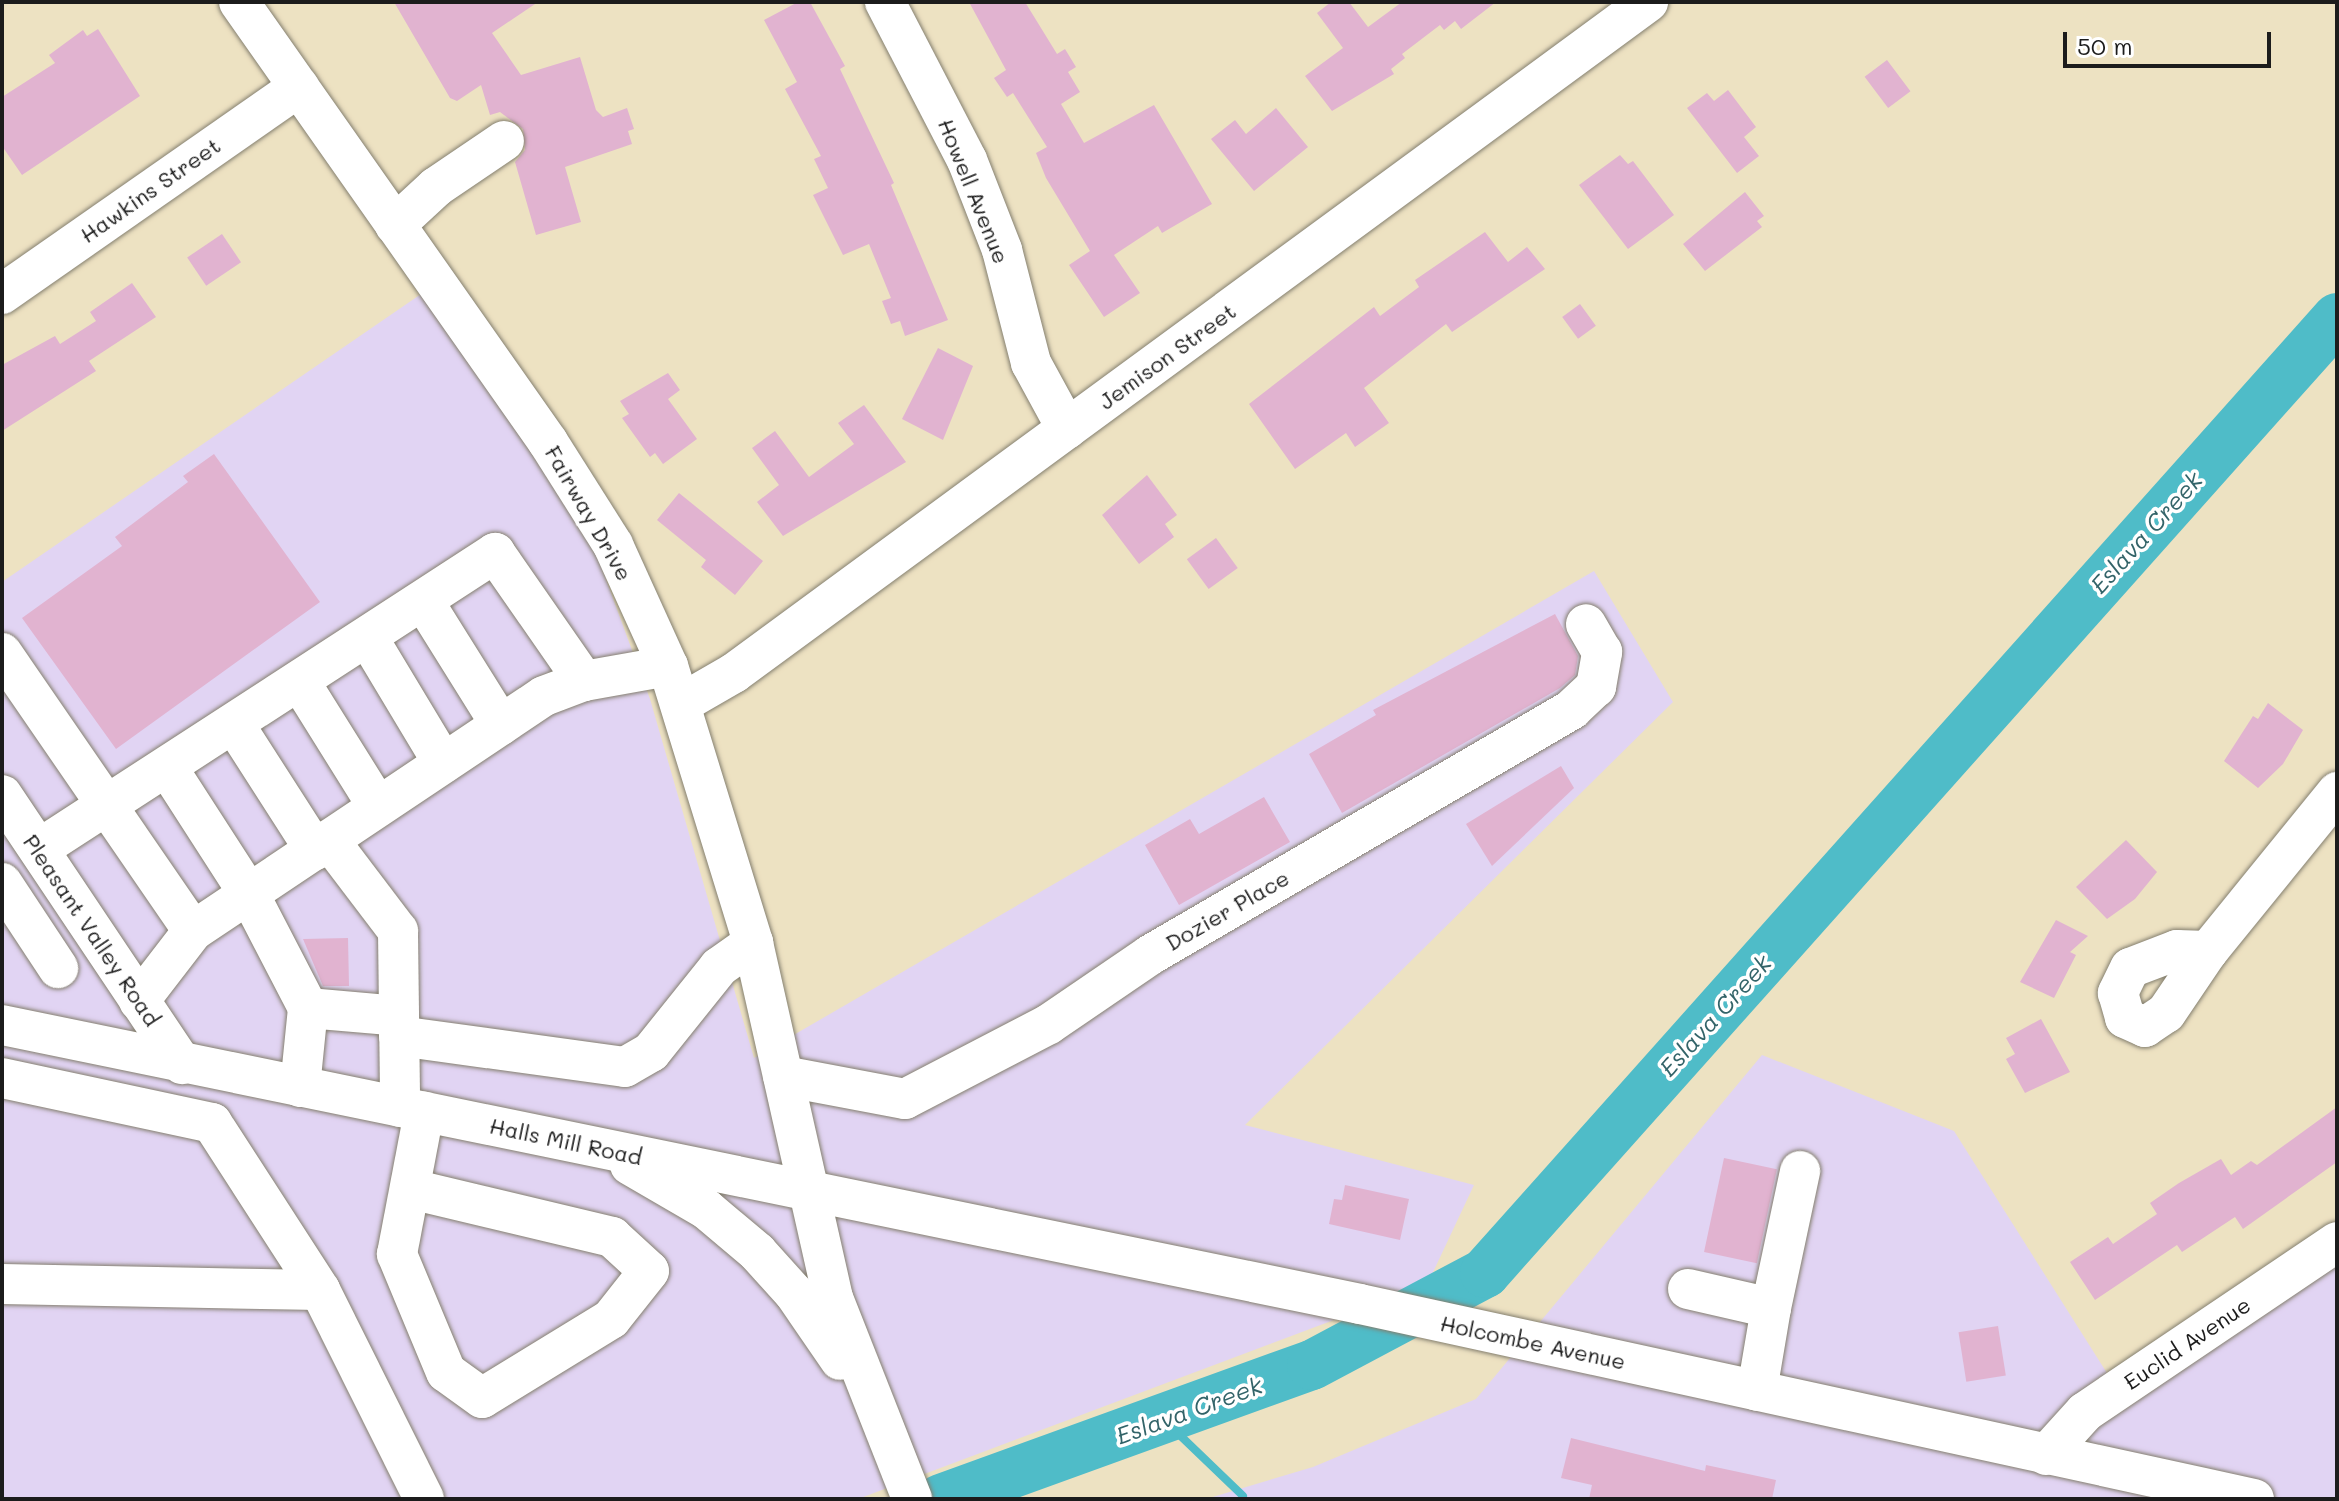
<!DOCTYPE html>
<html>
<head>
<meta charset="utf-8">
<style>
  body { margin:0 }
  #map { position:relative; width:2339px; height:1501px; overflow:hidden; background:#ede2c2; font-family:Mali,sans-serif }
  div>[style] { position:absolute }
  .built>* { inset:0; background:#e1d4f3 }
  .stream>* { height:8px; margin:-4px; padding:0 4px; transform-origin:4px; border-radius:4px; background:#4fbcc8 }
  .river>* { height:50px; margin:-25px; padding:0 25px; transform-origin:25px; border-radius:25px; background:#4fbcc8 }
  .building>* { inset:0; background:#e1b3d0; transform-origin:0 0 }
  .roads { filter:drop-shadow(0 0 2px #847f6f) drop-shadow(0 0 2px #847f6f) }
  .minor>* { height:40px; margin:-20px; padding:0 20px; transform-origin:20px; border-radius:20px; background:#fff }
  span { translate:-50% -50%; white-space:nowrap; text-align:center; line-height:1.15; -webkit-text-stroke:7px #fff; paint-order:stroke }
  .street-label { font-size:22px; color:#1c1c1c }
  .water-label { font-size:24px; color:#336469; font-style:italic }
  .frame { position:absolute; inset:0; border:4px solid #1c1c1c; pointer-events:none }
  .scale { position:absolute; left:2063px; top:32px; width:208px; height:36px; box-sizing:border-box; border:4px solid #1c1c1c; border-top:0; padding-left:10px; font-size:24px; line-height:28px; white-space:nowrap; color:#1c1c1c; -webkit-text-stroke:6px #fff; paint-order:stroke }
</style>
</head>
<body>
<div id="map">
  <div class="built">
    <i style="clip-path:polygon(424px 292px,594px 547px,650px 699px,754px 1058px,1594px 571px,1673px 702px,1245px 1125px,1474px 1185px,1427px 1285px,858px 1499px,2px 1499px,2px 582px)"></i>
    <i style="clip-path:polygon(1762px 1055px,1954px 1131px,2124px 1400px,2337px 1253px,2337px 1499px,1206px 1499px,1313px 1467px,1476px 1399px)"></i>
  </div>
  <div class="stream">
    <i style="left:1163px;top:1419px;width:111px;rotate:43.9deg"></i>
  </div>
  <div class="river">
    <i style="left:941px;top:1499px;width:394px;rotate:-19.9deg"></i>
    <i style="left:1312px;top:1365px;width:196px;rotate:-28deg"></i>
    <i style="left:1485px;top:1273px;width:1280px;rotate:-48.26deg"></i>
  </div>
  <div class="building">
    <i style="clip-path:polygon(394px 2px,538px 2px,492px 33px,521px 75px,580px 57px,596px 110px,603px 117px,627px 108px,634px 129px,628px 131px,632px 144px,565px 167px,581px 222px,536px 235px,515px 162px,525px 150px,523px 129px,500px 112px,490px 115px,481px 85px,457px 101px,450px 98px)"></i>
    <i style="clip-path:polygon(798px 2px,810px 2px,845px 66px,840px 69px,894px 183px,891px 185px,948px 320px,905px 336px,900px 321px,891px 324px,882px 301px,891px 298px,869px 244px,843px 255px,813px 195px,828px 188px,814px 159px,821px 156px,785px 89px,797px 82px,764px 20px)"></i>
    <i style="clip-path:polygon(969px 2px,1025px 2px,1057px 54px,1065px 49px,1076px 67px,1068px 72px,1080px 92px,1061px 104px,1084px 143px,1154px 105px,1212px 204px,1162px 233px,1158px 226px,1114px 255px,1140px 293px,1104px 317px,1069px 265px,1090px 251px,1046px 178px,1036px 153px,1047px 147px,1013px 93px,1007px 97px,994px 78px,1006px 70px)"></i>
    <i style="clip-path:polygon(1331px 2px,1349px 2px,1368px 27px,1402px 2px,1496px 2px,1461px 29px,1455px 21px,1444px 30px,1440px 25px,1402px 54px,1405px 58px,1391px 69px,1394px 74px,1332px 111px,1305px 76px,1343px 48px,1317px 13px)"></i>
    <i style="clip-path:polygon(98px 29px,140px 96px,22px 175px,2px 146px,2px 97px,55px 63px,49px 55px,83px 30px,87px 36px)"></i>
    <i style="left:1887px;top:60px;width:39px;height:28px;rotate:53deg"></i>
    <i style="clip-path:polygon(1728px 90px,1756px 127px,1744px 137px,1759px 156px,1737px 173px,1687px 108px,1707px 93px,1714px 101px)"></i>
    <i style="clip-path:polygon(1276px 108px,1308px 147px,1254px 191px,1211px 139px,1235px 120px,1246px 134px)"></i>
    <i style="clip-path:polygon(1620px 155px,1628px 164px,1633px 161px,1674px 215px,1628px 249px,1579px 185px)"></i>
    <i style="clip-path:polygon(1745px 192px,1764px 216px,1757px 221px,1762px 227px,1705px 271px,1683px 244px)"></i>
    <i style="clip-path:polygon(1485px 232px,1508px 262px,1527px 247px,1545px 269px,1452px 332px,1446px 324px,1364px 388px,1389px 423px,1355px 447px,1346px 433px,1295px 469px,1249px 404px,1374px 307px,1380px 316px,1419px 287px,1415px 280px)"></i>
    <i style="left:222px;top:234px;width:34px;height:42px;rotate:56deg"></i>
    <i style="clip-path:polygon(132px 283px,156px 317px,89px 361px,96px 371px,2px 431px,2px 365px,55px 336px,60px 344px,96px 321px,90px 312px)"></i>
    <i style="left:1580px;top:304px;width:27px;height:22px;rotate:54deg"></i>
    <i style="clip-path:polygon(938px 348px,973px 366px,943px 440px,902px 419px)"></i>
    <i style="clip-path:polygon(668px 373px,680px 390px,668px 399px,697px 439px,663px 464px,655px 453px,650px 457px,622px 418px,629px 414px,620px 401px)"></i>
    <i style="clip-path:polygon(864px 405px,906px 462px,783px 536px,757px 502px,779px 485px,752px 448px,775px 431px,809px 477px,854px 444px,838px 423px)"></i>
    <i style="clip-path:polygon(214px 454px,320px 602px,116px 749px,22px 618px,122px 546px,115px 537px,188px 482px,183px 476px)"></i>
    <i style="clip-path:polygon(1147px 475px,1177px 515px,1165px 524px,1174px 537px,1139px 564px,1102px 515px)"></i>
    <i style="clip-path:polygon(679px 493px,763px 561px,735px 595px,701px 567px,706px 560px,657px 520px)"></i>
    <i style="left:1216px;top:538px;width:37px;height:36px;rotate:54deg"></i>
    <i style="clip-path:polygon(1555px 614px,1578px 656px,1575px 675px,1560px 688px,1342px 813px,1309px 754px,1376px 715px,1373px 710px)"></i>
    <i style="clip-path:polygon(2268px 703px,2303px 730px,2283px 764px,2258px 788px,2224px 761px,2253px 716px,2258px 719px)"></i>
    <i style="clip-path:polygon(1561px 766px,1574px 788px,1492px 866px,1466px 824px)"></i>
    <i style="clip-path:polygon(1264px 797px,1290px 842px,1179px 905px,1145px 845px,1190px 819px,1199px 834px)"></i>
    <i style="clip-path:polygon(2126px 840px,2157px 872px,2135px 899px,2107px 919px,2076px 887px)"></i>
    <i style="clip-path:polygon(2056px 920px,2088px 936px,2070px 952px,2076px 955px,2054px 998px,2020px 982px)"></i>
    <i style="clip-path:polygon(348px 938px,349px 986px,323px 986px,303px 939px)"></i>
    <i style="clip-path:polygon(2041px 1019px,2070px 1072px,2025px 1093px,2006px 1059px,2015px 1054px,2006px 1038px)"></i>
    <i style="clip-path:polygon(2337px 1107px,2337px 1162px,2243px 1229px,2235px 1217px,2182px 1252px,2177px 1245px,2095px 1300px,2070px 1262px,2108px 1237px,2113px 1244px,2157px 1214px,2150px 1203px,2179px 1183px,2221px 1159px,2231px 1175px,2251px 1161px,2257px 1165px)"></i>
    <i style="left:1724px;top:1158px;width:54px;height:96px;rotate:12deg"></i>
    <i style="clip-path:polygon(1345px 1185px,1409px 1199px,1400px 1240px,1329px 1224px,1334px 1199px,1342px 1200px)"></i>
    <i style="left:1998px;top:1326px;width:50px;height:40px;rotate:81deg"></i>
    <i style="clip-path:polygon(1571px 1438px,1705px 1471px,1706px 1465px,1776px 1480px,1772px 1499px,1589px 1499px,1592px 1485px,1561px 1478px)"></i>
  </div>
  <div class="roads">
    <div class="minor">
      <i style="left:239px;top:2px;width:538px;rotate:54.92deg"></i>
      <i style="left:548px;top:442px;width:122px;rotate:57.7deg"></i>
      <i style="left:613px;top:545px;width:133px;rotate:65.6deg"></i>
      <i style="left:668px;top:666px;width:290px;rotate:72.9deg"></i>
      <i style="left:753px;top:943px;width:364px;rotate:77.3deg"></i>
      <i style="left:833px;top:1298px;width:216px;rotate:68.5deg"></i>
      <i style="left:885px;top:2px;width:178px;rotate:62.6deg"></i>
      <i style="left:967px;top:160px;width:97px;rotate:68.7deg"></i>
      <i style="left:1002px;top:250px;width:117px;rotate:75.6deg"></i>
      <i style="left:1031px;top:363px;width:75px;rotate:61.4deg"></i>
      <i style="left:395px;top:225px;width:56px;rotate:-42.8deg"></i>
      <i style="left:436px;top:187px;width:82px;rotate:-34.1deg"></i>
      <i style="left:2px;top:294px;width:362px;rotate:-34.9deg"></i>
      <i style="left:424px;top:602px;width:145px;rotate:58deg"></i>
      <i style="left:368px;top:638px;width:146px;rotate:59deg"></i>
      <i style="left:2px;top:653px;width:337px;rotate:55.5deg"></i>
      <i style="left:300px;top:682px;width:147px;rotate:58deg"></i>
      <i style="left:682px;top:703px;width:60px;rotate:-30deg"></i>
      <i style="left:734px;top:673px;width:1134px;rotate:-36.28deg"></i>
      <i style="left:234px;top:724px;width:150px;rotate:57.3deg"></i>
      <i style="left:167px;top:767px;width:151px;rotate:57.2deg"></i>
      <i style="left:249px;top:894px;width:128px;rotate:62.6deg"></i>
      <i style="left:2px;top:795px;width:324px;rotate:56.2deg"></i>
      <i style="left:329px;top:840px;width:114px;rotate:52.8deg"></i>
      <i style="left:398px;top:931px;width:176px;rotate:89.3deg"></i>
      <i style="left:39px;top:849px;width:544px;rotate:-32.99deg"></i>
      <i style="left:495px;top:553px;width:156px;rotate:55.2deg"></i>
      <i style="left:2px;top:883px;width:102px;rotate:56.6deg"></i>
      <i style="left:2208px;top:951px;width:31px;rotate:-178deg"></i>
      <i style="left:2177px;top:950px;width:50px;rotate:159deg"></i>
      <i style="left:2130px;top:968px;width:28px;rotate:116deg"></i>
      <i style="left:2118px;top:993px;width:26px;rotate:74deg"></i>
      <i style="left:2125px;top:1018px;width:22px;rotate:24deg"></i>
      <i style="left:2145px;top:1027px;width:25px;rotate:-34deg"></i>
      <i style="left:2166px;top:1013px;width:75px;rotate:-55.9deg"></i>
      <i style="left:2208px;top:951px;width:205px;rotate:-50.9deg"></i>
      <i style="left:139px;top:1001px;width:88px;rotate:-52.4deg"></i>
      <i style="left:193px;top:931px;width:422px;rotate:-33.8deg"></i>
      <i style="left:544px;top:696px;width:43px;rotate:-20.6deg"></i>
      <i style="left:584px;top:681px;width:85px;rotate:-10.1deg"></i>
      <i style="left:2px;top:1025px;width:1386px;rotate:11.61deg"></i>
      <i style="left:1360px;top:1304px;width:915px;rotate:12.3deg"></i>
      <i style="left:399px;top:1036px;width:228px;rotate:7.8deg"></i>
      <i style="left:625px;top:1067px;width:30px;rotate:-30deg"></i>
      <i style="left:651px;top:1052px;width:109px;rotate:-51.3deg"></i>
      <i style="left:719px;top:967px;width:42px;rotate:-35.2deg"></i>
      <i style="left:783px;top:1076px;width:124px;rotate:10.7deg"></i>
      <i style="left:905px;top:1099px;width:162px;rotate:-27.5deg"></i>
      <i style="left:1049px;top:1024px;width:122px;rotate:-34.3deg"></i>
      <i style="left:1150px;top:955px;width:488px;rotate:-30.2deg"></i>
      <i style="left:1572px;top:709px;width:33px;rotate:-43deg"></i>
      <i style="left:1596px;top:687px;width:36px;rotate:-80deg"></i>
      <i style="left:1602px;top:652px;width:32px;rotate:-120deg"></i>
      <i style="left:2px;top:1078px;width:215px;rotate:12.1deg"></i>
      <i style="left:212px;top:1123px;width:199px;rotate:57.1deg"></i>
      <i style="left:300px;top:1087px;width:79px;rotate:-84.2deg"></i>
      <i style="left:308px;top:1008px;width:91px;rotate:5deg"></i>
      <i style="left:630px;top:1165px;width:88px;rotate:30.1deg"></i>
      <i style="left:706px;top:1209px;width:67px;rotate:40.1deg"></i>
      <i style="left:757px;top:1252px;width:55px;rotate:47.9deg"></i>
      <i style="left:794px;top:1293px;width:81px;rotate:55.5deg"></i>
      <i style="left:411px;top:1189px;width:207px;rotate:13.4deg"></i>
      <i style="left:612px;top:1237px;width:50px;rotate:42.6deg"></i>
      <i style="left:649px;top:1271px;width:61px;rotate:128.4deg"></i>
      <i style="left:611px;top:1319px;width:151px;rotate:148.5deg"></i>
      <i style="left:482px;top:1398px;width:44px;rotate:-144.2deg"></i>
      <i style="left:446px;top:1372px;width:128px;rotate:-112.6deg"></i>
      <i style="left:397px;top:1254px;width:145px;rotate:-79.2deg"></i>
      <i style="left:2px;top:1284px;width:318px;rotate:1.1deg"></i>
      <i style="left:320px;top:1290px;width:233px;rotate:63.5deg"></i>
      <i style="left:1688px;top:1289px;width:85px;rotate:12.9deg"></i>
      <i style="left:1771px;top:1308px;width:84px;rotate:99.6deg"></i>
      <i style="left:1771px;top:1308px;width:140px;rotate:-78deg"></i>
      <i style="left:2046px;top:1455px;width:58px;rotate:-47.8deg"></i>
      <i style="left:2085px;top:1412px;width:304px;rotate:-34deg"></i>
    </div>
  </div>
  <div class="street-label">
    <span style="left:150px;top:190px;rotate:-35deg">Hawkins Street</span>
    <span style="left:974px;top:191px;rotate:68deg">Howell Avenue</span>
    <span style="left:1167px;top:356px;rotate:-36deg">Jemison Street</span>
    <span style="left:589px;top:513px;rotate:60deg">Fairway Drive</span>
    <span style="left:1227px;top:910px;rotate:-30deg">Dozier Place</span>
    <span style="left:92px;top:930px;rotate:56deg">Pleasant Valley Road</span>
    <span style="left:566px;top:1141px;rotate:12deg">Halls Mill Road</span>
    <span style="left:1533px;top:1342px;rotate:12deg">Holcombe Avenue</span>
    <span style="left:2187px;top:1343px;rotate:-34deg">Euclid Avenue</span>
  </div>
  <div class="water-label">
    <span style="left:2146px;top:532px;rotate:-48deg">Eslava Creek</span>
    <span style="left:1715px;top:1015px;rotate:-48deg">Eslava Creek</span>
    <span style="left:1189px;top:1410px;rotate:-20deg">Eslava Creek</span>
  </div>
  <div class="frame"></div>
  <div class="scale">50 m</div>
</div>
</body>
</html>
